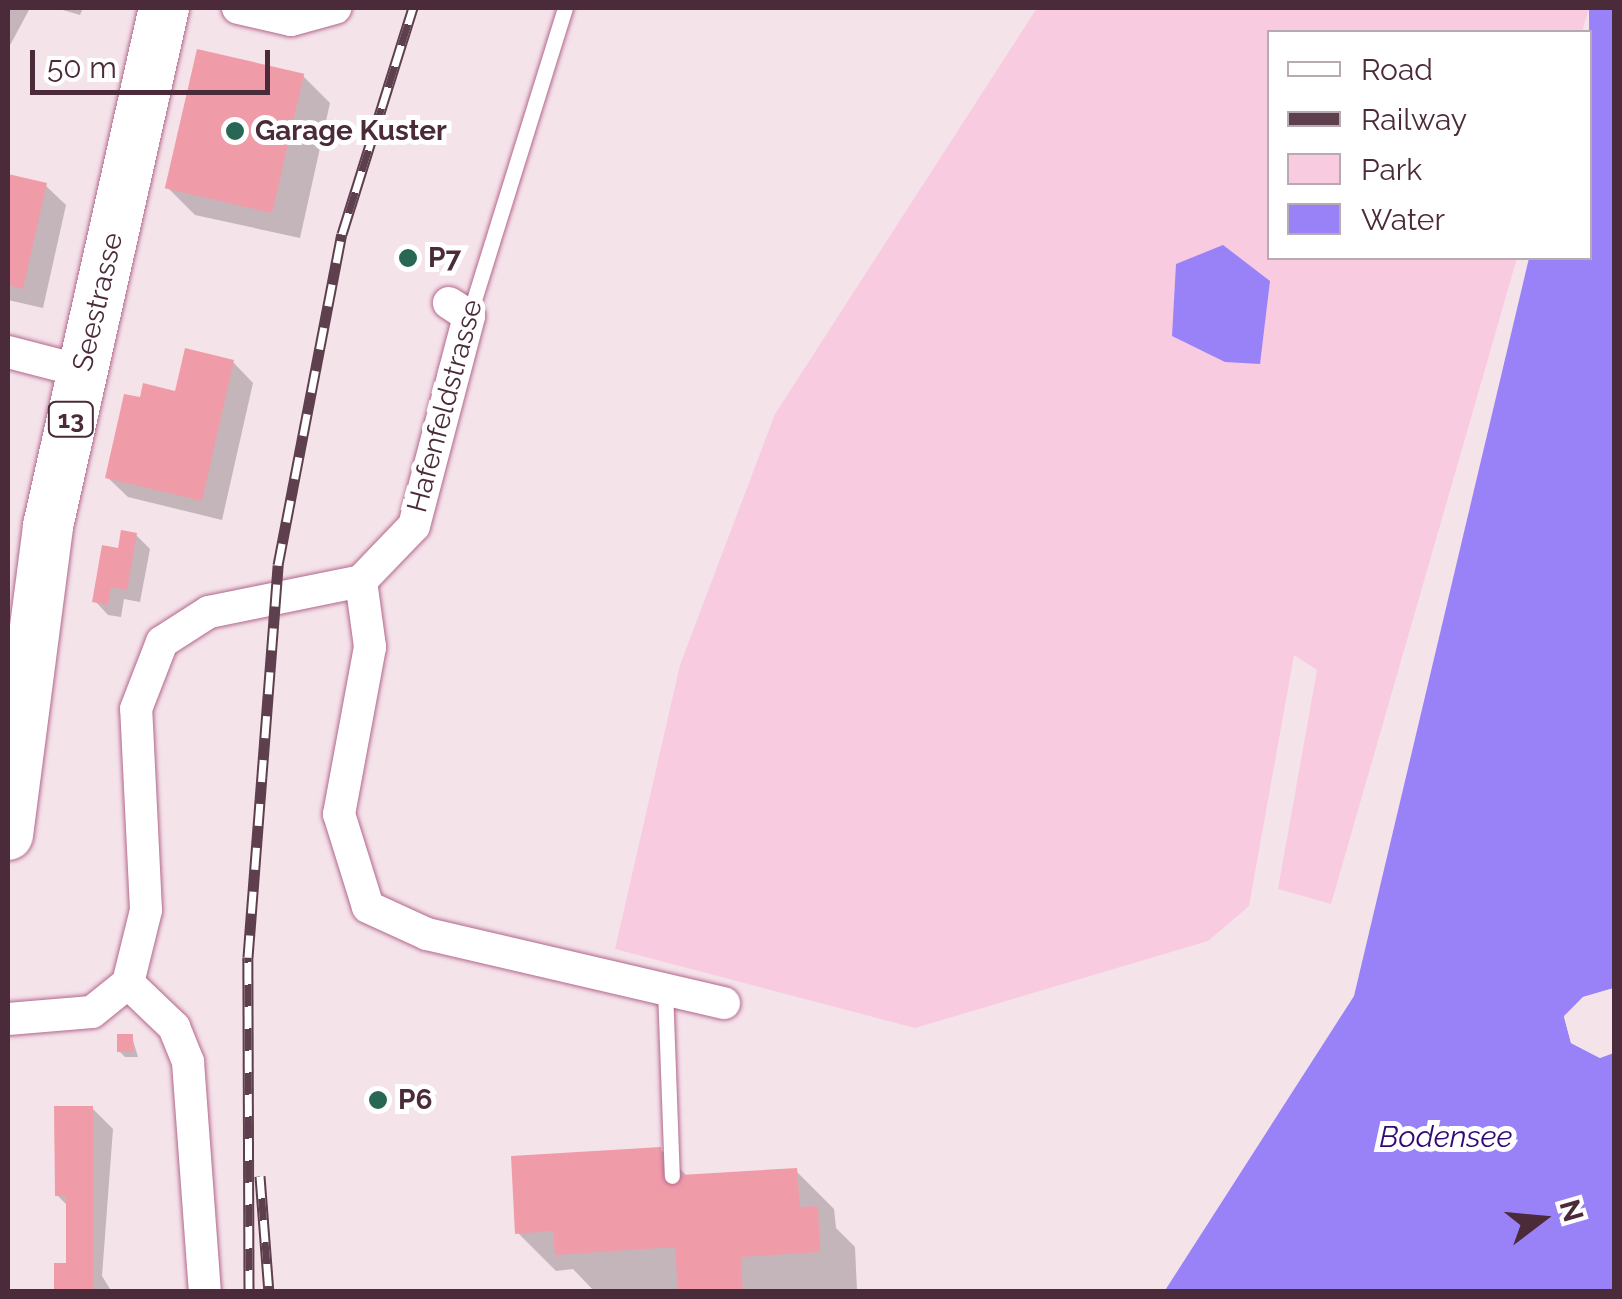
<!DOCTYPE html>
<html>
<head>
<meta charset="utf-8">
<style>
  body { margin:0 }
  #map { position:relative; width:1622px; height:1299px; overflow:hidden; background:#f5e3ea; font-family:Raleway,sans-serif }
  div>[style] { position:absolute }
  .green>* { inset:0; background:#f9cbe0 }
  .water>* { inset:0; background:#9982f8 }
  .pier>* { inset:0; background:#f5e3ea }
  .shadow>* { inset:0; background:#0003 }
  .building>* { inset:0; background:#f09ca8; transform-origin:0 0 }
  .roads { filter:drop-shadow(0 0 2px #b3678c) drop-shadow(0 0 2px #b3678c) }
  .lane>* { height:15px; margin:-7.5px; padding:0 7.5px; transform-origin:7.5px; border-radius:7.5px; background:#fff }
  .street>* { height:32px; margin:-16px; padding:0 16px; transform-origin:16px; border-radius:16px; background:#fff }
  .primary>* { height:50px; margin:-25px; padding:0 25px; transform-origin:25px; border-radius:25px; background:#fff }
  .rail>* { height:11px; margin-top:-5.5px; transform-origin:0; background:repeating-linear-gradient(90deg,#fff 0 22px,#5e3f4d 0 44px); box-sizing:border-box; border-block:2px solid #5e3f4d }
  .dots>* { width:28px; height:28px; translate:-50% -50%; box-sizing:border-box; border:5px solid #fff; border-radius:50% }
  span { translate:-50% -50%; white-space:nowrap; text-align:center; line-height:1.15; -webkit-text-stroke:10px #fff; paint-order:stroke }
  .shield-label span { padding:2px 8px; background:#fff; border:2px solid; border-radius:8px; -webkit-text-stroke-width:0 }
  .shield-label { font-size:25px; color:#4b2b3a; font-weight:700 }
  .poi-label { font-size:28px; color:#4b2b3a; font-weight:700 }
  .left { translate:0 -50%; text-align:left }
  .street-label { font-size:28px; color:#4b2b3a }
  .water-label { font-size:30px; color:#320875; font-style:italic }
  .frame { position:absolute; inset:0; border:10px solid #4b2b3a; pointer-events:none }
  .legend { position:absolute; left:1267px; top:30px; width:325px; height:230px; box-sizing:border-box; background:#fff; border:2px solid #b7aab0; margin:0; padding:12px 18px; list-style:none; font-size:30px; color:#4b2b3a }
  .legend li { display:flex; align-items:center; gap:20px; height:50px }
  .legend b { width:50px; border:2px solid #b7aab0 }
  .north { position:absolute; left:1492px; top:1169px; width:100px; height:100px; -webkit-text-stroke:8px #fff; paint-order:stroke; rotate:74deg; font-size:28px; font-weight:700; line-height:40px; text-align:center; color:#4b2b3a }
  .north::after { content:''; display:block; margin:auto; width:35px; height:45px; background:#4b2b3a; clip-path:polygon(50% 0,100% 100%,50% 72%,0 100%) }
  .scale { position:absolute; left:30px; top:50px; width:240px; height:45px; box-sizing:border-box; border:5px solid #4b2b3a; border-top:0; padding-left:12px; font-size:30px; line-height:35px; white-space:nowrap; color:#4b2b3a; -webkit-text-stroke:8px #fff; paint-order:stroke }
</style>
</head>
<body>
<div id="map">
  <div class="green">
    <i style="clip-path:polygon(1037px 8px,1589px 8px,1582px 32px,1270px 32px,1270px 258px,1517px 258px,1331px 904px,1278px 889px,1317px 670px,1294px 655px,1249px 906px,1208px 941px,915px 1028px,615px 949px,680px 665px,775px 414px)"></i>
  </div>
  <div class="water">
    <i style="clip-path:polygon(1589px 8px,1614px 8px,1614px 988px,1583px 997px,1564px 1017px,1571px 1043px,1600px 1058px,1614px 1053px,1614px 1291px,1164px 1292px,1354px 996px,1529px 258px,1590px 258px)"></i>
    <i style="clip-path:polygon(1223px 245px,1270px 281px,1260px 364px,1225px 362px,1172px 336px,1176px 264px)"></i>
  </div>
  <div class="pier">
    <i style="clip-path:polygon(1614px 988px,1570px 1018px,1575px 1040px,1600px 1053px,1614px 1048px,1600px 1058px,1571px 1043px,1564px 1016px,1583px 997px)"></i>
  </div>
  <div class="shadow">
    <i style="clip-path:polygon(8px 8px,30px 8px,8px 49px)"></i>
    <i style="clip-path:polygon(56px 8px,83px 8px,80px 15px)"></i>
    <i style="clip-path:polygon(303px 76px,330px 103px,300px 238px,195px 215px,168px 188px)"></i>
    <i style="clip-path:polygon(8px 176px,45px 185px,66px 205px,43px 308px,8px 300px)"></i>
    <i style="clip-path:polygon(233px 362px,253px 383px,222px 520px,128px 497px,107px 477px,177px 394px)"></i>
    <i style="clip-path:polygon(136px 535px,150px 549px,140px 602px,124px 599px,121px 617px,108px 615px,95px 601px)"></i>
    <i style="clip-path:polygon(132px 1037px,138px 1057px,125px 1057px,119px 1051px)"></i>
    <i style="clip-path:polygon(92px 1108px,113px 1129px,102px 1276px,112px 1292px,57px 1292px,72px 1266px,68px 1206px,57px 1195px)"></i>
    <i style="clip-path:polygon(660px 1149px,688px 1177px,796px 1171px,834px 1209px,836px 1228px,855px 1247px,857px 1290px,595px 1292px,573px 1269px,556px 1271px,518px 1233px)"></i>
  </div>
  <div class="building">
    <i style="left:197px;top:49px;width:110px;height:143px;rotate:13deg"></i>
    <i style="clip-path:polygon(8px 174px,47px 183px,23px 289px,8px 285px)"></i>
    <i style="clip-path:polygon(185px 348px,234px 360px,202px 501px,105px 478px,124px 394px,140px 397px,143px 383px,175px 391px)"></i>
    <i style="clip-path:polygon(121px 530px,137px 533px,127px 590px,111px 587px,108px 605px,92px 602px,102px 545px,118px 548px)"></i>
    <i style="left:133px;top:1034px;width:18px;height:16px;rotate:90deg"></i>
    <i style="clip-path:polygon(54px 1106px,93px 1106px,93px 1292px,54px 1292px,54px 1263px,66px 1263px,66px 1196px,55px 1196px)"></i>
    <i style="clip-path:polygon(661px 1147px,664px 1176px,797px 1168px,800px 1207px,818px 1206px,820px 1252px,741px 1257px,743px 1292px,678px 1292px,675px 1247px,555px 1255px,553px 1231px,515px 1234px,511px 1156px)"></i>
  </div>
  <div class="roads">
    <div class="lane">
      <i style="left:469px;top:316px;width:323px;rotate:-72.7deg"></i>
      <i style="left:665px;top:989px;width:187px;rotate:87.9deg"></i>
    </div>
    <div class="street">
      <i style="left:238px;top:8px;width:54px;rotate:12.8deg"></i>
      <i style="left:291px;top:20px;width:46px;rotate:-15.3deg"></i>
      <i style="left:8px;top:352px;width:76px;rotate:14.4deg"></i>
      <i style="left:361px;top:581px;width:67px;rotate:82.2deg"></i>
      <i style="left:370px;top:647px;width:170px;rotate:100.5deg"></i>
      <i style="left:339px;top:814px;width:97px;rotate:72.7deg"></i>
      <i style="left:368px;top:907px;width:65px;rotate:24.6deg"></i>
      <i style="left:427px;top:934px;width:305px;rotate:13.1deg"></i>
      <i style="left:128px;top:983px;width:64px;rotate:43.7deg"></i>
      <i style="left:174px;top:1027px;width:38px;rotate:68deg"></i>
      <i style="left:188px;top:1062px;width:231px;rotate:85.8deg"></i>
      <i style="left:8px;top:1019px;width:84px;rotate:-4.8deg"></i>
      <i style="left:92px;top:1012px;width:46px;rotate:-38.9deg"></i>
      <i style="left:128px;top:983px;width:75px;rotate:-76.1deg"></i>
      <i style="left:146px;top:910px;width:201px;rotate:-92.8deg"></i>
      <i style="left:136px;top:709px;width:72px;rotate:-68.8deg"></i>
      <i style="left:162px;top:642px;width:56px;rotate:-32.6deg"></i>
      <i style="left:209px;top:612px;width:155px;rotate:-11.5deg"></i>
      <i style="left:361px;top:581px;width:76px;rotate:-46.1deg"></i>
      <i style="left:414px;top:526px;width:217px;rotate:-75.3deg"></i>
      <i style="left:469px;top:316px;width:24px;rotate:-147deg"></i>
    </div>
    <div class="primary">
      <i style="left:8px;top:835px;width:312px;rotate:-82.6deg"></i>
      <i style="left:48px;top:526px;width:531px;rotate:-77.38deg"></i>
    </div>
  </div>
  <div class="rail">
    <i style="left:260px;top:1176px;width:116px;rotate:85.6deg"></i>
    <i style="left:249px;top:1292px;width:335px;rotate:-90.2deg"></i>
    <i style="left:248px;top:957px;width:393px;rotate:-85.6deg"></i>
    <i style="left:278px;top:565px;width:337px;rotate:-79.1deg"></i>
    <i style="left:342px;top:234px;width:237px;rotate:-72.6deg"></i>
  </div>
  <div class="dots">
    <i style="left:235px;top:131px;background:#286754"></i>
    <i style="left:408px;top:258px;background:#286754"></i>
    <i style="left:378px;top:1100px;background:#286754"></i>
  </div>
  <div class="shield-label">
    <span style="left:71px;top:419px">13</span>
  </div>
  <div class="poi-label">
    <span class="left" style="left:255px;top:131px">Garage Kuster</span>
    <span class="left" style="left:428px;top:258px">P7</span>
    <span class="left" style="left:398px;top:1100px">P6</span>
  </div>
  <div class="street-label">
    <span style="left:98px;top:302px;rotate:-77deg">Seestrasse</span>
    <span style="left:445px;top:406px;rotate:-75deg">Hafenfeldstrasse</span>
  </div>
  <div class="water-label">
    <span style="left:1446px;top:1137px">Bodensee</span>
  </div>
  <div class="frame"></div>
  <ul class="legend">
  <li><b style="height:12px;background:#fff"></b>Road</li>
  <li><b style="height:12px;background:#5e3f4d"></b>Railway</li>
  <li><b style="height:28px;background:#f9cbe0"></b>Park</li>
  <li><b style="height:28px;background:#9982f8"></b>Water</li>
  </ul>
  <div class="north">N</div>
  <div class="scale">50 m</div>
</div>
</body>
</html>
